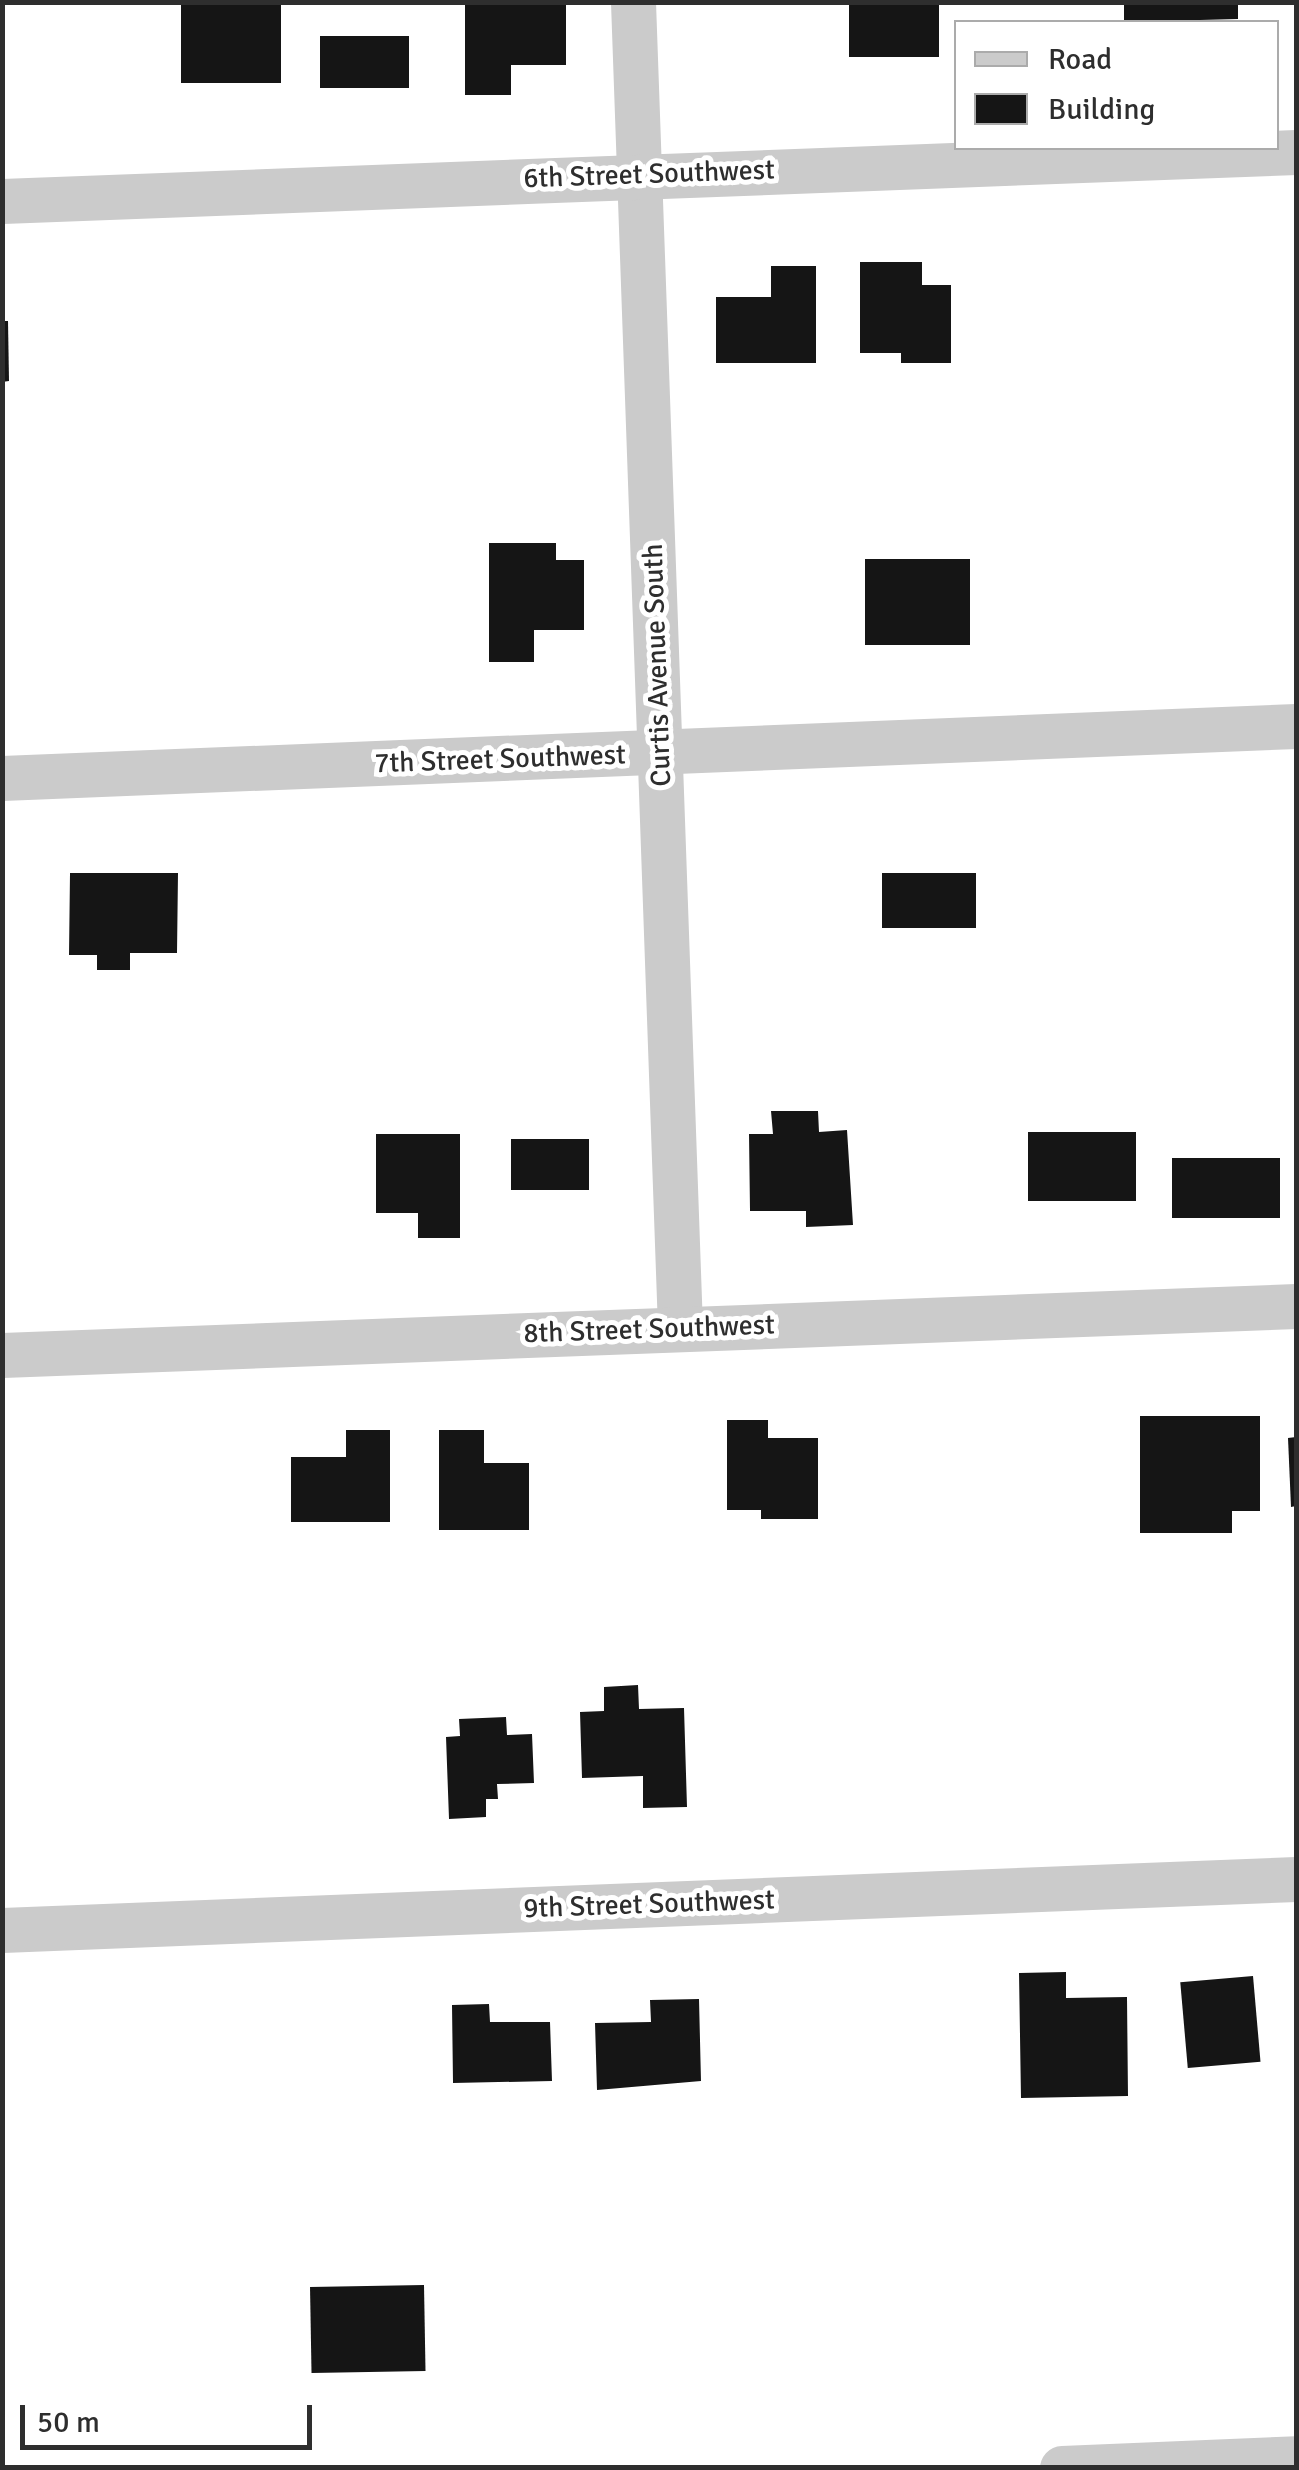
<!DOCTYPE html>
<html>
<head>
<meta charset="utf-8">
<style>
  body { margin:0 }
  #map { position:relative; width:1299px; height:2470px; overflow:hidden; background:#fff; font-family:Signika,sans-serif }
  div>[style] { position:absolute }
  .building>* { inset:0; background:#151515; transform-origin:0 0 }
  .minor>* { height:45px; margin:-22.5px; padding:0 22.5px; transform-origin:22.5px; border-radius:22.5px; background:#cbcbcb }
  span { translate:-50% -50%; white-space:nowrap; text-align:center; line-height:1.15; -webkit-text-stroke:10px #fff; paint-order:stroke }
  .street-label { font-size:28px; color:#2e2e2e }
  .frame { position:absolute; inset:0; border:5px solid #2e2e2e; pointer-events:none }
  .legend { position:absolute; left:954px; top:20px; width:325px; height:130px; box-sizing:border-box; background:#fff; border:2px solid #ababab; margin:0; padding:12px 18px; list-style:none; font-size:30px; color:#2e2e2e }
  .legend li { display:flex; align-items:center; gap:20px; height:50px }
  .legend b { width:50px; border:2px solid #ababab }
  .scale { position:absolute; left:20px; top:2405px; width:292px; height:45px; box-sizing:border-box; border:5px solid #2e2e2e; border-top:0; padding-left:12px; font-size:30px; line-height:35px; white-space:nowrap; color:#2e2e2e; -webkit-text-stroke:8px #fff; paint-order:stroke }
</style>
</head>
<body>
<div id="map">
  <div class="building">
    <i style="left:181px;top:2px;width:100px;height:81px"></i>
    <i style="clip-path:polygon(465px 2px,566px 2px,566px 65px,511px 65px,511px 95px,465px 95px)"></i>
    <i style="left:849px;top:2px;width:90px;height:55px"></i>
    <i style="clip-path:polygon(1124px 2px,1238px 2px,1238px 19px,1124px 22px)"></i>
    <i style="left:320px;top:36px;width:89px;height:52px"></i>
    <i style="clip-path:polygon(860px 262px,922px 262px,922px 285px,951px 285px,951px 363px,901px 363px,901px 353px,860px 353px)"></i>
    <i style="clip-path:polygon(771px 266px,816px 266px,816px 363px,716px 363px,716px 297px,771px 297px)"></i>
    <i style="clip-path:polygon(2px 321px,8px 321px,9px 381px,2px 382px)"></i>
    <i style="clip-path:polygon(489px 543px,556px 543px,556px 560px,584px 560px,584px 630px,534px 630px,534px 662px,489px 662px)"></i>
    <i style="left:865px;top:559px;width:105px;height:86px"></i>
    <i style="clip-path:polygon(70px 873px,178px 873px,177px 953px,130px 953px,130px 970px,97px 970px,97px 955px,69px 955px)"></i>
    <i style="left:882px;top:873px;width:94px;height:55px"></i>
    <i style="clip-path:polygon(771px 1111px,818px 1111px,819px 1132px,847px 1130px,853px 1225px,806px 1227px,806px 1211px,750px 1211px,749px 1134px,773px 1134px)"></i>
    <i style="left:1028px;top:1132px;width:108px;height:69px"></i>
    <i style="clip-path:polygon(376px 1134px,460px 1134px,460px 1238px,418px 1238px,418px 1213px,376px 1213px)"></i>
    <i style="left:511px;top:1139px;width:78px;height:51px"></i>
    <i style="left:1172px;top:1158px;width:108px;height:60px"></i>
    <i style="clip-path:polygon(1140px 1416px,1260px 1416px,1260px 1511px,1232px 1511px,1232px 1533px,1140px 1533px)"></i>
    <i style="clip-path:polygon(727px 1420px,768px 1420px,768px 1438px,818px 1438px,818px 1519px,761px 1519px,761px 1510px,727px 1510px)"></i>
    <i style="clip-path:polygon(346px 1430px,390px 1430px,390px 1522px,291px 1522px,291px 1457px,346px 1457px)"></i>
    <i style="clip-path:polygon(439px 1430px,484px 1430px,484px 1463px,529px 1463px,529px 1530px,439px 1530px)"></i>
    <i style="clip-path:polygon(1296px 1437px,1296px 1506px,1291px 1507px,1288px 1438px)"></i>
    <i style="clip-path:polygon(638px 1685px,639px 1709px,684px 1708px,687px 1807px,643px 1808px,643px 1776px,582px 1778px,580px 1712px,604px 1711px,604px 1687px)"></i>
    <i style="clip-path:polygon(506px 1717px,507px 1735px,532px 1734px,534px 1783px,497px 1784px,498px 1799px,486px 1799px,486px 1817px,449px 1819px,446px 1737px,460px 1736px,459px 1719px)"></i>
    <i style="clip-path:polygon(1066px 1972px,1066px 1998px,1127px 1997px,1128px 2096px,1021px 2098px,1019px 1973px)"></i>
    <i style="left:1253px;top:1976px;width:86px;height:73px;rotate:85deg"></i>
    <i style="clip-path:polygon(699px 1999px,701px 2081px,597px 2090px,595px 2023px,651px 2022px,650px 2000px)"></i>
    <i style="clip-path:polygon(489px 2004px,490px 2022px,550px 2022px,552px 2081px,453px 2083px,452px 2005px)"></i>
    <i style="left:424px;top:2285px;width:86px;height:114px;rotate:89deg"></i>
  </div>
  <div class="minor">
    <i style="left:633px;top:2px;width:1326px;rotate:87.97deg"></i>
    <i style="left:2px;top:201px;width:1295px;rotate:-2.17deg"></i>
    <i style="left:2px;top:778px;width:1295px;rotate:-2.3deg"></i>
    <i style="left:2px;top:1355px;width:1295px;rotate:-2.17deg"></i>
    <i style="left:2px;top:1930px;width:1295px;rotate:-2.26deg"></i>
    <i style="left:1062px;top:2468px;width:234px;rotate:-2.4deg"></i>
  </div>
  <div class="street-label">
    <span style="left:649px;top:174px;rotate:-2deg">6th Street Southwest</span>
    <span style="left:657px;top:665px;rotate:-92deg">Curtis Avenue South</span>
    <span style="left:500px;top:759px;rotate:-2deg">7th Street Southwest</span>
    <span style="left:649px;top:1329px;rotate:-2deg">8th Street Southwest</span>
    <span style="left:649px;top:1904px;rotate:-2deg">9th Street Southwest</span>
  </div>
  <div class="frame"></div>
  <ul class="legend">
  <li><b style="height:12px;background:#cbcbcb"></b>Road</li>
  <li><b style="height:28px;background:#151515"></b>Building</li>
  </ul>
  <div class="scale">50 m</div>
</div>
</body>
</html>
